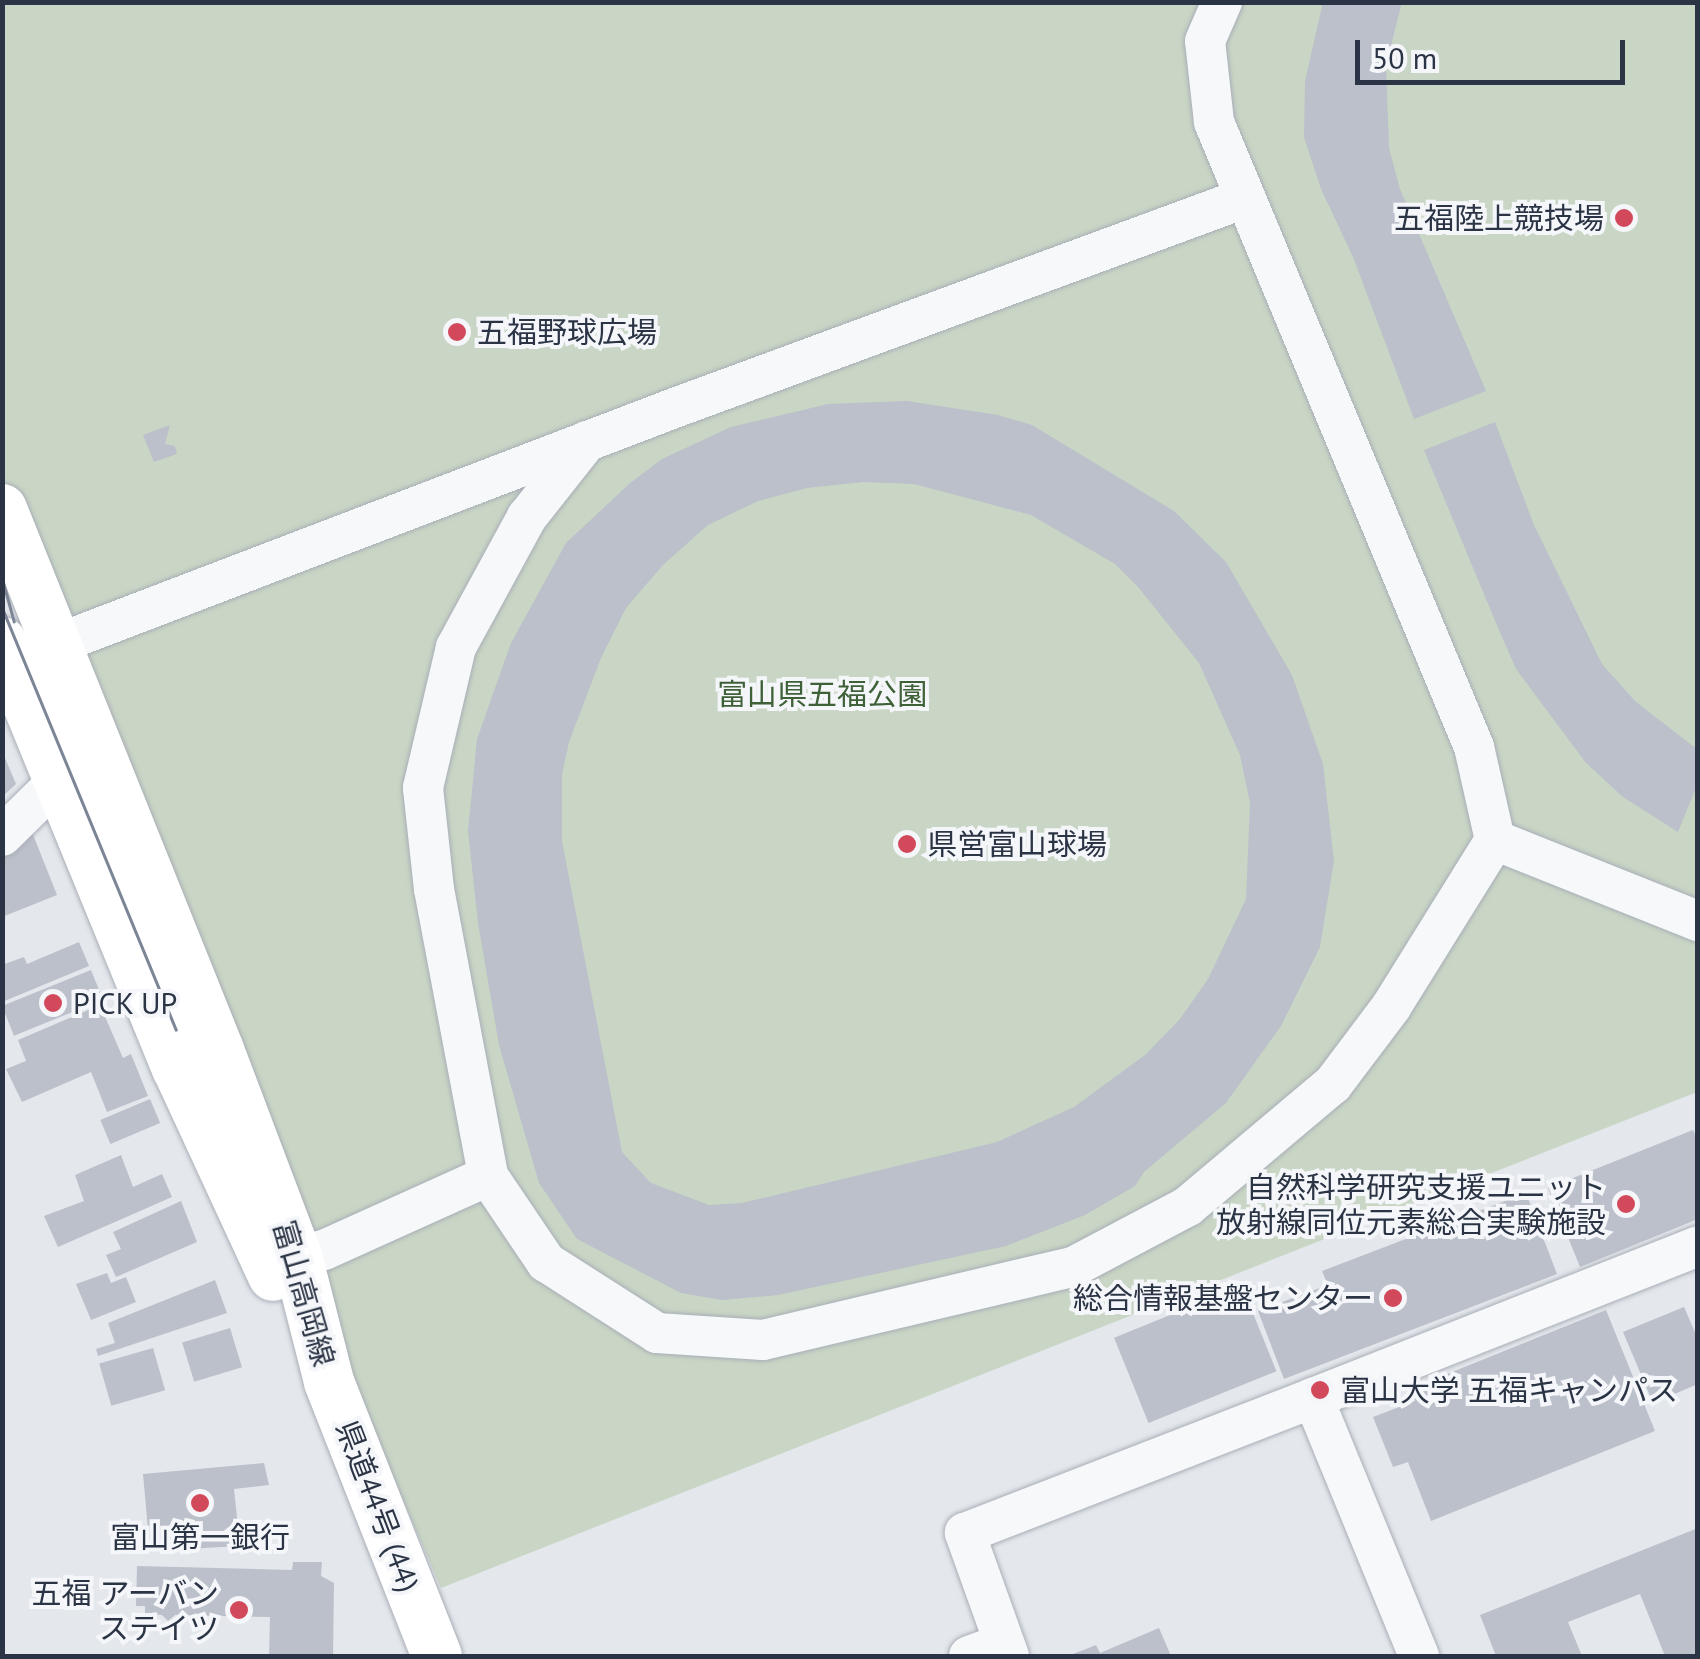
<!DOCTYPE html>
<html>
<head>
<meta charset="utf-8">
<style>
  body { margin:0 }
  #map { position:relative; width:1700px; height:1659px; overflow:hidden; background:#e4e7ec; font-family:"PT Sans","Noto Sans JP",sans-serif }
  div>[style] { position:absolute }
  .green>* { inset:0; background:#c9d6c5 }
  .building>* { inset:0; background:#bbc0ca; transform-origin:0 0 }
  .roads { filter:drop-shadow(0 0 2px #a9aeb7) drop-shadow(0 0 2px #a9aeb7) }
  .minor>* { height:40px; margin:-20px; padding:0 20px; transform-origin:20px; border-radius:20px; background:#f7f8fa }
  .major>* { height:50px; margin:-25px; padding:0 25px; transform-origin:25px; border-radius:25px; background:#fff }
  .tram>* { height:2.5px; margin:-1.25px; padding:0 1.25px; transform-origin:1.25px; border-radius:1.25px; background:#7d8696 }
  .dots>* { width:28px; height:28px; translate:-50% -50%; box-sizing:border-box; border:5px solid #f4f6f9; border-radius:50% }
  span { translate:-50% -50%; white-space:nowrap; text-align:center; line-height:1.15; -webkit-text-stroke:8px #f4f6f9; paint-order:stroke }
  .poi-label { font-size:30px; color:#2b3445 }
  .right { translate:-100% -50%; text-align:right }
  .left { translate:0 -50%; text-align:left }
  .park-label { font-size:30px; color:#3f6138 }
  .street-label { font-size:30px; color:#2b3445 }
  .frame { position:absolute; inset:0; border:5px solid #2b3445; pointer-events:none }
  .scale { position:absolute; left:1355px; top:40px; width:270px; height:45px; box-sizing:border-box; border:5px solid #2b3445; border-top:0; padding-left:12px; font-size:30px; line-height:35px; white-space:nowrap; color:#2b3445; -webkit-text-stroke:8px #f4f6f9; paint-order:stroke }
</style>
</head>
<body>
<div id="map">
  <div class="green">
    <i style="clip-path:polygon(2px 3px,1697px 3px,1697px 1092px,441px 1588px,297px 1256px,3px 494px)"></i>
  </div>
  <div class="building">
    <i style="clip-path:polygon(1323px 2px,1402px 2px,1386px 66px,1389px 148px,1400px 189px,1486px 391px,1414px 419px,1353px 257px,1321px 189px,1304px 137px,1305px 81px)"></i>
    <i style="clip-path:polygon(evenodd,907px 401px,998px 415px,1032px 425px,1174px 511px,1226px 562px,1292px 675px,1323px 764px,1334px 861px,1320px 947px,1281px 1026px,1226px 1103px,1144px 1172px,1135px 1186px,1085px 1215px,1006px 1246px,778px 1295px,722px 1300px,681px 1293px,577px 1239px,539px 1183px,499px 1045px,478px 923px,468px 831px,477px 739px,511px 643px,566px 543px,629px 484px,662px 459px,731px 427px,828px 404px,907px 401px,863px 482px,914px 484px,1031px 515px,1115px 564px,1138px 587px,1199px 663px,1240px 755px,1250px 803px,1246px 899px,1208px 979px,1180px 1019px,1145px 1055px,1074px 1107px,997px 1142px,742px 1203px,709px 1205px,651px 1183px,622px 1152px,562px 841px,562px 775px,569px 742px,601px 658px,626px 608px,663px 565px,708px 525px,758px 501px,807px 488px,863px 482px)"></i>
    <i style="clip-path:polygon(1495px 422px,1534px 525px,1602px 664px,1635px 701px,1698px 750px,1698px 783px,1678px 832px,1623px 797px,1586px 763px,1516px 669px,1496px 623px,1424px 450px)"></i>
    <i style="clip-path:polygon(170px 425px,165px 444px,175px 446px,177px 454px,154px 462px,143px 435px)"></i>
    <i style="clip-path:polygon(2px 751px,16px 784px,2px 797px)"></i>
    <i style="clip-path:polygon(32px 832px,57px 895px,2px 917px,2px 854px)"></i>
    <i style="clip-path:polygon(79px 942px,89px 966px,2px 1002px,2px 965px,24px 957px,27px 964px)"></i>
    <i style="left:91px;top:970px;width:32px;height:96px;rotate:68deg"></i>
    <i style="clip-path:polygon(100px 1005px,123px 1058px,131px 1054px,148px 1096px,107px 1112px,91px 1072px,22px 1102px,6px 1069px,26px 1061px,18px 1040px)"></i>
    <i style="left:150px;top:1099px;width:26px;height:54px;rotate:67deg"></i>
    <i style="clip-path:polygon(1693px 1130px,1698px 1141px,1698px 1219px,1580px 1267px,1548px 1188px)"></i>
    <i style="clip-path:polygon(121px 1155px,133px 1187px,162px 1174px,172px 1197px,58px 1247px,44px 1216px,84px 1201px,75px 1175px)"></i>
    <i style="clip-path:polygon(1526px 1193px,1557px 1274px,1284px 1379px,1258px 1311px,1328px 1285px,1322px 1271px)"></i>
    <i style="clip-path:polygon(181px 1201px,197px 1242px,116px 1277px,106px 1255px,121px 1249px,113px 1232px)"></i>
    <i style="clip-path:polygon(107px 1273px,111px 1283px,126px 1277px,136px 1302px,91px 1320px,76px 1284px)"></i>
    <i style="clip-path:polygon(215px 1280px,227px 1313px,98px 1356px,96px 1349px,115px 1343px,108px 1323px)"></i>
    <i style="left:1242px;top:1286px;width:92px;height:138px;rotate:68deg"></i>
    <i style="clip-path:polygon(1684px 1307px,1698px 1339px,1698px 1384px,1653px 1403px,1623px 1332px)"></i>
    <i style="clip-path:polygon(1606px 1310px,1655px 1431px,1431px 1521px,1408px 1462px,1393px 1467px,1373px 1417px,1415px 1401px,1410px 1389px)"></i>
    <i style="left:230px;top:1328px;width:41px;height:50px;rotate:73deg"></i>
    <i style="left:153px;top:1348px;width:44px;height:56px;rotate:74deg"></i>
    <i style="clip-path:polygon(264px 1463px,269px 1485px,234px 1489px,240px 1546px,150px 1551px,143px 1474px)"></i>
    <i style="clip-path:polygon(1698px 1528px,1698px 1656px,1665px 1656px,1640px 1594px,1568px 1622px,1582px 1656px,1496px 1656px,1480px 1615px)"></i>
    <i style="clip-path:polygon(293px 1562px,322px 1562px,321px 1576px,334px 1583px,333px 1656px,269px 1656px,270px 1617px,175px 1615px,168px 1621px,162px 1615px,145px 1614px,145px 1606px,136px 1606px,137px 1566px,292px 1570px)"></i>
    <i style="clip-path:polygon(1159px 1628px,1171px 1656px,1068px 1656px,1096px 1645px,1100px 1653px)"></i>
  </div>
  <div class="roads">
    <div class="minor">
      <i style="left:587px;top:441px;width:97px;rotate:128.3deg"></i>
      <i style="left:527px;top:517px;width:148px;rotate:118.6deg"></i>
      <i style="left:456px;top:647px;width:145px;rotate:103.2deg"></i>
      <i style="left:423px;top:788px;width:102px;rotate:83.8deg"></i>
      <i style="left:434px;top:889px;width:292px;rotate:79.3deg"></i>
      <i style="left:488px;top:1176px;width:104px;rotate:56deg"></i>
      <i style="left:546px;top:1262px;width:132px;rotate:32.6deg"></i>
      <i style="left:657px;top:1333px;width:106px;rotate:3.8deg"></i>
      <i style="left:763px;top:1340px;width:318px;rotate:-13.3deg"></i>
      <i style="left:1073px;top:1267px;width:130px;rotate:-27.9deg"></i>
      <i style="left:1188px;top:1206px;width:189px;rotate:-40.1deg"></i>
      <i style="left:1333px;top:1084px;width:96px;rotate:-53deg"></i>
      <i style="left:1391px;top:1007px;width:197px;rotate:-58.1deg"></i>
      <i style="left:1495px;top:840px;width:95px;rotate:-102.7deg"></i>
      <i style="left:1474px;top:747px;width:677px;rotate:-112.59deg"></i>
      <i style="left:1214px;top:122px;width:81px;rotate:-96.3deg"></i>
      <i style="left:1205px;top:41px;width:43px;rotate:-66.4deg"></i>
      <i style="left:57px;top:644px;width:655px;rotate:-20.92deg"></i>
      <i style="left:669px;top:410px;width:614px;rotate:-20.21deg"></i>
      <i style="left:2px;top:836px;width:78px;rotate:-44.5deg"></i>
      <i style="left:1495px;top:840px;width:219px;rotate:21.8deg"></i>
      <i style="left:297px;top:1256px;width:28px;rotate:-13deg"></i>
      <i style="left:324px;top:1250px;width:180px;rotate:-24.3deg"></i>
      <i style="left:969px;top:1656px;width:37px;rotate:-20deg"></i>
      <i style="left:1009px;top:1656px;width:131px;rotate:-109.7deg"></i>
      <i style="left:965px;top:1533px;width:373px;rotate:-21.2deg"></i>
      <i style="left:1419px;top:1656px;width:279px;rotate:-112.3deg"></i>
      <i style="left:1313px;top:1398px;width:414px;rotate:-21.5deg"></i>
    </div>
    <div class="major">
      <i style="left:2px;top:509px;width:583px;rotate:68.14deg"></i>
      <i style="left:219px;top:1050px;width:220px;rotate:69.3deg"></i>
      <i style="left:297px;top:1256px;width:130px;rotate:75.7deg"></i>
      <i style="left:329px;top:1382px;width:295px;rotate:68.5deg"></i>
      <i style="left:2px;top:642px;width:461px;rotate:67.7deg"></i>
      <i style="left:177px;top:1068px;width:229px;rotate:65.2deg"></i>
    </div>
  </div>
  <div class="tram">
    <i style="left:2px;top:577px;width:46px;rotate:74.7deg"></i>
    <i style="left:2px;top:607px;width:457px;rotate:67.6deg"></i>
  </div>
  <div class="dots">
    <i style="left:1624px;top:218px;background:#d1495b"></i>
    <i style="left:457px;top:332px;background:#d1495b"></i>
    <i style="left:907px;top:844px;background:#d1495b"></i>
    <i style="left:53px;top:1003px;background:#d1495b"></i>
    <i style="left:1626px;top:1204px;background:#d1495b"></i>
    <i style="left:1393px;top:1298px;background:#d1495b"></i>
    <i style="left:1320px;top:1390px;background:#d1495b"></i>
    <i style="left:200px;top:1503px;background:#d1495b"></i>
    <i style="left:239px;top:1610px;background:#d1495b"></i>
  </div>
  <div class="poi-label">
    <span class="right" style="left:1604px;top:218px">五福陸上競技場</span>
    <span class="left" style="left:477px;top:332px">五福野球広場</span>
    <span class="left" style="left:927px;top:844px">県営富山球場</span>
    <span class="left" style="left:73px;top:1003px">PICK UP</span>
    <span class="right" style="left:1606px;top:1204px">自然科学研究支援ユニット<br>放射線同位元素総合実験施設</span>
    <span class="right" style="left:1373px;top:1298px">総合情報基盤センター</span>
    <span class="left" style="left:1340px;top:1390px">富山大学 五福キャンパス</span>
    <span style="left:200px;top:1537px">富山第一銀行</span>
    <span class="right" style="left:219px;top:1610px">五福 アーバン<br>ステイツ</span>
  </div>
  <div class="park-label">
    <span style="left:822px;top:694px">富山県五福公園</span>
  </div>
  <div class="street-label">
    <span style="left:304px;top:1293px;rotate:74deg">富山高岡線</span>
    <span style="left:378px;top:1506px;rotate:69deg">県道44号 (44)</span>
  </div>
  <div class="frame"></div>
  <div class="scale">50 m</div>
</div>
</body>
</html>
